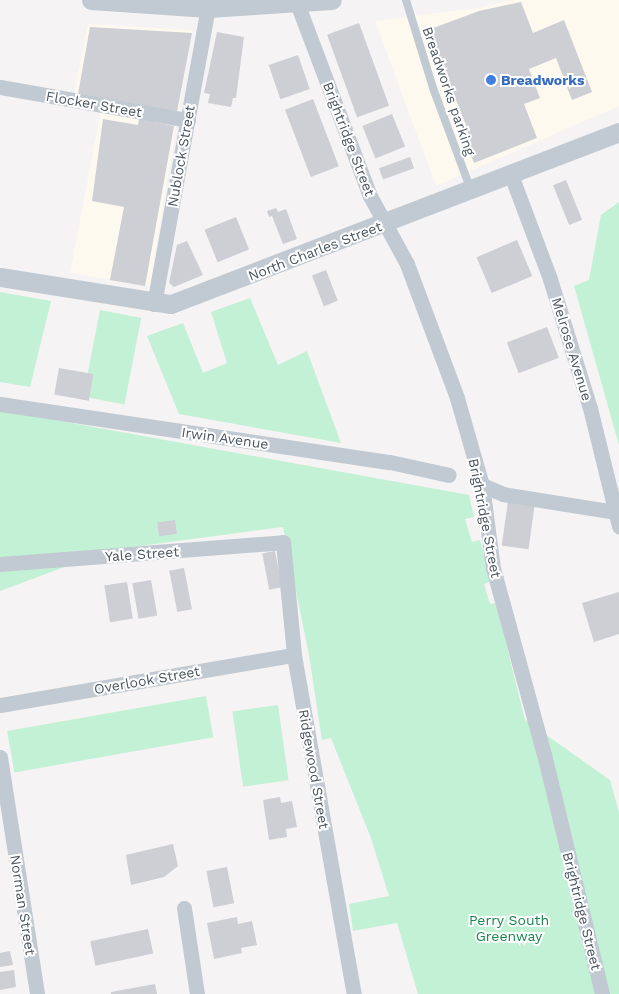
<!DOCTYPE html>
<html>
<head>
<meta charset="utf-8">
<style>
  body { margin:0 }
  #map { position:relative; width:619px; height:994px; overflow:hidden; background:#f5f3f3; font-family:"Work Sans",sans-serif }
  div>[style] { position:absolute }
  .commercial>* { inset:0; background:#fdf9ef }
  .green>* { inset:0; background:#c3f1d5; transform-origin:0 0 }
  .building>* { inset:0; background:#cdcfd5; transform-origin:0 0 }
  .service>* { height:8px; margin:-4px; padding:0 4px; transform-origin:4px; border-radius:4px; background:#c1cad2 }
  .minor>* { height:15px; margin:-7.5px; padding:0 7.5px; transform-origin:7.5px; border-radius:7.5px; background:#c1cad2 }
  .tertiary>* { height:19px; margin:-9.5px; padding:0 9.5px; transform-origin:9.5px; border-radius:9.5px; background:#c1cad2 }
  .dots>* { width:14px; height:14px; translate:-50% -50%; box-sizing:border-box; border:2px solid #fff; border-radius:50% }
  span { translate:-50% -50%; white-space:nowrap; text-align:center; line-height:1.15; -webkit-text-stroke:4px #fff; paint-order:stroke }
  .shop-label { font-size:14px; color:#366cbe; font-weight:700 }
  .left { translate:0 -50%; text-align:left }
  .street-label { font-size:14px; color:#4a5661 }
  .park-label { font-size:14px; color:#17864f }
</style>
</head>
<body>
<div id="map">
  <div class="commercial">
    <i style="clip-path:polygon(512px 0,619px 0,619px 106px,436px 186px,375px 21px,476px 8px)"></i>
    <i style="clip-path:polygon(88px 24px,192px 30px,150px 286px,70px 273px,102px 105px,73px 100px)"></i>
  </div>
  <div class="green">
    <i style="clip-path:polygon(619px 202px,619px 445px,574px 286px,589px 280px,601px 215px)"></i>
    <i style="clip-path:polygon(0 292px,51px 301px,30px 387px,0 382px)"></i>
    <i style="clip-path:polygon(250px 298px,278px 365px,307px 351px,341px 443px,179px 414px,147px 336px,183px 323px,203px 373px,227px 363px,211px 312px)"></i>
    <i style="left:100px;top:310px;width:42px;height:88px;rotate:11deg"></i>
    <i style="clip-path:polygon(0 410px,469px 495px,474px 517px,465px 519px,472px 542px,480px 540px,491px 581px,484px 584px,490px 604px,496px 603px,525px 720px,610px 780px,619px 812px,619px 994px,418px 994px,397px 923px,353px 931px,349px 904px,389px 896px,371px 838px,331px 738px,322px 740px,309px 655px,283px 527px,110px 550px,0 591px)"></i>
    <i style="left:206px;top:696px;width:42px;height:202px;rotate:80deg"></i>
    <i style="left:278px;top:705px;width:76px;height:46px;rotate:82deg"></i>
  </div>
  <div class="building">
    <i style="clip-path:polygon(521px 2px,533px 33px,564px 20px,592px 92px,572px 100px,556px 58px,529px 69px,540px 98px,524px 104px,537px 138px,474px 163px,462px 132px,468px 130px,428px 30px,479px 11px)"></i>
    <i style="left:359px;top:23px;width:88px;height:34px;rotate:70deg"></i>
    <i style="clip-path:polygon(90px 27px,192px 33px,177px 112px,78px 94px)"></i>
    <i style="clip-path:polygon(217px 32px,244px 37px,236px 98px,233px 98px,231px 107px,208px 103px,210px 94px,204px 93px)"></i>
    <i style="left:298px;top:55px;width:36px;height:31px;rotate:71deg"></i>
    <i style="left:313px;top:99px;width:72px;height:30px;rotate:69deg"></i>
    <i style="left:392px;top:114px;width:35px;height:32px;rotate:68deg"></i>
    <i style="clip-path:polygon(103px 119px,138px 125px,139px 119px,174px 126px,145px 286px,110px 280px,124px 207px,92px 201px)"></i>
    <i style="left:410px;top:157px;width:12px;height:33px;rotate:70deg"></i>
    <i style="left:566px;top:180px;width:43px;height:14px;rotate:68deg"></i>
    <i style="clip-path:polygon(276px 208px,278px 212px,286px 209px,297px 239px,283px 244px,272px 216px,269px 217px,267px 211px)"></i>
    <i style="left:236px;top:217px;width:35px;height:34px;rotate:68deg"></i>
    <i style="left:517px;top:240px;width:39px;height:44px;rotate:67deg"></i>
    <i style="clip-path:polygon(187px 241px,203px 275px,174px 287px,169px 283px,177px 245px)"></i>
    <i style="left:326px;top:270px;width:33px;height:15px;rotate:69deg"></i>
    <i style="left:547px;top:327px;width:33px;height:43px;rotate:69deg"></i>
    <i style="left:59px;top:368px;width:35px;height:27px;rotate:10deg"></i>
    <i style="left:508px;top:501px;width:27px;height:45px;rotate:8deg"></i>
    <i style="left:175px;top:520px;width:14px;height:18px;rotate:82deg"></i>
    <i style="left:275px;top:551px;width:37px;height:13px;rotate:79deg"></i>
    <i style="left:184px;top:568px;width:42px;height:15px;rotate:79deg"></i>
    <i style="left:151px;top:580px;width:36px;height:19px;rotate:80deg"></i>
    <i style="left:127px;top:582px;width:37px;height:23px;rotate:81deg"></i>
    <i style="clip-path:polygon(619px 592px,619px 634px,594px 642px,582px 603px)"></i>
    <i style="clip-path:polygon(280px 797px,281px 803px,292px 801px,297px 827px,286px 829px,287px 837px,269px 840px,263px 800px)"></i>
    <i style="clip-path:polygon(173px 844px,178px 866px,164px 877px,131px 885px,126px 855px)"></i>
    <i style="left:227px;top:867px;width:37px;height:21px;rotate:79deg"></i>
    <i style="clip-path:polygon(237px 917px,238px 924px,252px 921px,257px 945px,241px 948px,242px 953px,214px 959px,207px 923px)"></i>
    <i style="left:148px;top:929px;width:25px;height:59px;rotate:78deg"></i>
    <i style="clip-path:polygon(10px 951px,13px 965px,0 967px,0 953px)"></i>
    <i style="clip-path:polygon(14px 970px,16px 987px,0 990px,0 972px)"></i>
    <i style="clip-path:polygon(155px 984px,157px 994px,111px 994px,111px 992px)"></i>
  </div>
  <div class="service">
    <i style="left:406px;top:0;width:92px;rotate:72.9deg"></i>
    <i style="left:433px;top:88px;width:109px;rotate:69.6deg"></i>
  </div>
  <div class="minor">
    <i style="left:297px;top:3px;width:206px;rotate:69.3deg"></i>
    <i style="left:370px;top:196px;width:77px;rotate:61.4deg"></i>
    <i style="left:407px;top:264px;width:143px;rotate:69.5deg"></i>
    <i style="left:457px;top:398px;width:91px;rotate:74deg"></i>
    <i style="left:482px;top:485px;width:84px;rotate:82.5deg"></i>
    <i style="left:493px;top:568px;width:193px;rotate:74.7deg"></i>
    <i style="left:544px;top:754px;width:247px;rotate:76.4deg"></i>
    <i style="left:0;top:87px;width:191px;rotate:10deg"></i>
    <i style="left:511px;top:175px;width:111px;rotate:69.4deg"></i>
    <i style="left:550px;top:279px;width:135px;rotate:72.8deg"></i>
    <i style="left:590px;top:408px;width:122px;rotate:76.2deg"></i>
    <i style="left:154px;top:304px;width:301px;rotate:-79.7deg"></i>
    <i style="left:0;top:404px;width:394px;rotate:8.5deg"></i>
    <i style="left:390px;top:462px;width:60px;rotate:12.4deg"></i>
    <i style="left:482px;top:485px;width:23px;rotate:23deg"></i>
    <i style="left:503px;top:494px;width:113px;rotate:9.1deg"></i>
    <i style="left:0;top:564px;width:284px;rotate:-4.4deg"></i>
    <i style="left:283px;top:542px;width:114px;rotate:84.4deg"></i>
    <i style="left:294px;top:655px;width:344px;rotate:80deg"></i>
    <i style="left:0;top:705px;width:298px;rotate:-9.7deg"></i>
    <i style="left:0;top:757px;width:240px;rotate:81.1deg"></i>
    <i style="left:184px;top:908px;width:87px;rotate:81.4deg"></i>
  </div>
  <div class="tertiary">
    <i style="left:91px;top:0;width:117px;rotate:3.9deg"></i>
    <i style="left:208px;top:8px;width:124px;rotate:-3.7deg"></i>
    <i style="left:0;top:277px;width:173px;rotate:9deg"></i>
    <i style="left:171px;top:304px;width:480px;rotate:-21deg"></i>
  </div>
  <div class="dots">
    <i style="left:491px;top:80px;background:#3f7fe0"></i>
  </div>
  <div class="shop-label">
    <span class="left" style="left:501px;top:80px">Breadworks</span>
  </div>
  <div class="street-label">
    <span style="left:449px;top:91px;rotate:71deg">Breadworks parking</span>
    <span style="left:94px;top:104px;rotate:10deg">Flocker Street</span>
    <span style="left:349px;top:139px;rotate:69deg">Brightridge Street</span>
    <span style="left:181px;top:156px;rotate:-80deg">Nublock Street</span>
    <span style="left:315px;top:251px;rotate:-21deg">North Charles Street</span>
    <span style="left:572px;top:349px;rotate:73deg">Melrose Avenue</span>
    <span style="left:225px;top:438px;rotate:8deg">Irwin Avenue</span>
    <span style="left:485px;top:518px;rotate:79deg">Brightridge Street</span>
    <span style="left:142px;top:554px;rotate:-4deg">Yale Street</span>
    <span style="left:147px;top:680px;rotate:-10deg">Overlook Street</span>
    <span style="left:314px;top:769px;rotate:80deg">Ridgewood Street</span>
    <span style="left:23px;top:905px;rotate:81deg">Norman Street</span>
    <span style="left:582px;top:911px;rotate:76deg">Brightridge Street</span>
  </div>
  <div class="park-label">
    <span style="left:509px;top:928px">Perry South<br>Greenway</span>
  </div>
</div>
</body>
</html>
